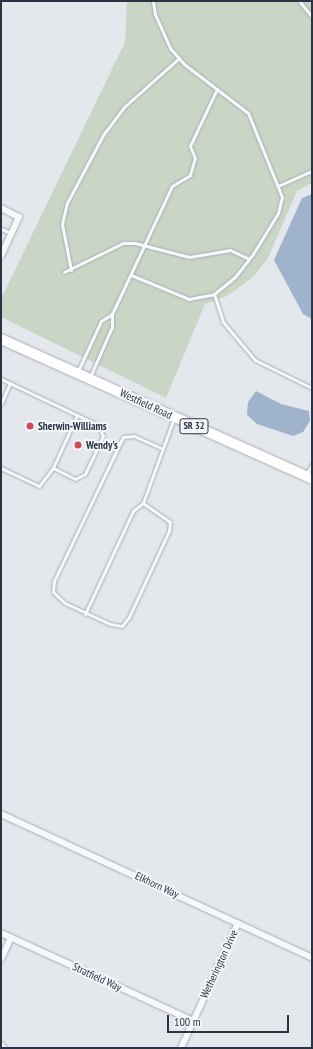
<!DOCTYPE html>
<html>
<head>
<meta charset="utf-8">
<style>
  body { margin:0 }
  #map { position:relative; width:313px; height:1049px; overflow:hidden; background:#e4e7ec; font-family:"PT Sans Narrow",sans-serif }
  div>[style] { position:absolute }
  .green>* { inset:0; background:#c9d6c5 }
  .water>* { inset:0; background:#9fb4cc }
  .roads { filter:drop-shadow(0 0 1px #a9aeb7) drop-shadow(0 0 1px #a9aeb7) }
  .lane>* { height:3px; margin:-1.5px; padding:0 1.5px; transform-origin:1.5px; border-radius:1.5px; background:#f7f8fa }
  .street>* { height:6px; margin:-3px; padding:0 3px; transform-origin:3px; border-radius:3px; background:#f7f8fa }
  .primary>* { height:10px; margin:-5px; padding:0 5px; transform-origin:5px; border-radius:5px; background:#fff }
  .dots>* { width:11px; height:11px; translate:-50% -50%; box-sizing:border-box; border:2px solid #f4f6f9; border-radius:50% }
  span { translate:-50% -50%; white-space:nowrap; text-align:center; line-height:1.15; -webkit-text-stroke:4px #f4f6f9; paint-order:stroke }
  .shield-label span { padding:1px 3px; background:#f4f6f9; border:1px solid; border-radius:3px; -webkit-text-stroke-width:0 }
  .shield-label { font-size:10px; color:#2b3445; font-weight:700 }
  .street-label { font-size:11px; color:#2b3445 }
  .poi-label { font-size:11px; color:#2b3445; font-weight:700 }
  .left { translate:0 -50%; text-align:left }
  .frame { position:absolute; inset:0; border:2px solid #2b3445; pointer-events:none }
  .scale { position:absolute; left:167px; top:1015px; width:122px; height:18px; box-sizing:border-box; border:2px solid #2b3445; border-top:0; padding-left:5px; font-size:12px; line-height:14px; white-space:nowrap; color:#2b3445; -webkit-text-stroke:3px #f4f6f9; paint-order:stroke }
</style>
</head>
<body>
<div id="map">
  <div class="green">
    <i style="clip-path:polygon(127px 1px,312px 1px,312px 183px,297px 191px,268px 258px,253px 277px,227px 296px,205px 304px,166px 398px,1px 317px,1px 299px,125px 42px)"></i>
  </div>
  <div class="water">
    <i style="clip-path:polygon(312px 194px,312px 319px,303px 314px,274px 260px,302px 198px)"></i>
    <i style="clip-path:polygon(256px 391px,281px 404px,309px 411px,310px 421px,303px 432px,293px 436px,257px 424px,247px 415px,248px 402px)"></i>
  </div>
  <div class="roads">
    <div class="lane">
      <i style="left:300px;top:2px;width:19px;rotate:51deg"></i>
      <i style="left:278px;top:186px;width:37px;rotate:-24deg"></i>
      <i style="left:1px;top:229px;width:11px;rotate:22deg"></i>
      <i style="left:71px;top:270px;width:47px;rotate:-101.1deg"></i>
      <i style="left:62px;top:224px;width:22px;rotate:-77deg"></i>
      <i style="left:67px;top:203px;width:77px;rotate:-62.1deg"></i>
      <i style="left:103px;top:135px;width:35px;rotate:-53deg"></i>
      <i style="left:124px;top:107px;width:74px;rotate:-41.7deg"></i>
      <i style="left:64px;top:272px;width:66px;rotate:-26.2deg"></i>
      <i style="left:123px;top:243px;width:12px"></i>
      <i style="left:135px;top:243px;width:56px;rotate:14.5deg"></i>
      <i style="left:189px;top:257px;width:42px;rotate:-9.7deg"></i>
      <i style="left:230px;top:250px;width:21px;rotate:25deg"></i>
      <i style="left:131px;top:275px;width:63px;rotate:22.5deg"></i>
      <i style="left:189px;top:299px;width:25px;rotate:-11deg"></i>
      <i style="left:214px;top:294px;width:27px;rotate:-39deg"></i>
      <i style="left:235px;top:277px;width:29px;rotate:-52deg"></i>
      <i style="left:253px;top:254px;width:48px;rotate:-58.6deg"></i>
      <i style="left:278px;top:213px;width:16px;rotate:-76deg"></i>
      <i style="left:282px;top:197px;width:91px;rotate:-112deg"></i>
      <i style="left:248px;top:113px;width:81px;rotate:-142.6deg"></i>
      <i style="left:184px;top:64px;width:21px;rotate:-131deg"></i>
      <i style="left:170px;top:48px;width:37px;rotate:-114deg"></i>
      <i style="left:155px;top:14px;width:13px;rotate:-99deg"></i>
      <i style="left:214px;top:294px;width:29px;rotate:72deg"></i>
      <i style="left:223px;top:322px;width:50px;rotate:49.9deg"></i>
      <i style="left:255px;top:360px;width:64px;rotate:26.2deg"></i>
      <i style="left:78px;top:371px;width:55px;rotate:-65.3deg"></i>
      <i style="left:101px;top:321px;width:13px;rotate:-32deg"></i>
      <i style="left:90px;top:377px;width:55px;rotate:-66.3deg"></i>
      <i style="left:112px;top:327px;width:13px;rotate:-90deg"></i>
      <i style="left:112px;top:314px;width:141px;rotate:-64.9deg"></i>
      <i style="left:172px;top:186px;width:21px;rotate:-31deg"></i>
      <i style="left:190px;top:175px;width:18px;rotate:-74deg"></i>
      <i style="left:195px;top:158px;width:13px;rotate:-113deg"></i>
      <i style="left:190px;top:146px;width:63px;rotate:-64.7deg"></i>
      <i style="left:1px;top:379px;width:107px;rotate:25.4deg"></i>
      <i style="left:98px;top:425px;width:12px;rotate:66deg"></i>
      <i style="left:103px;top:436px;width:42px;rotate:115.3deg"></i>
      <i style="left:85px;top:474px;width:11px;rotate:153deg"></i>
      <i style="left:75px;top:479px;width:25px;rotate:-153deg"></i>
      <i style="left:53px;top:468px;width:23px;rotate:128deg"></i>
      <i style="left:39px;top:486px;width:42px;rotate:-154.7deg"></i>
      <i style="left:1px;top:404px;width:23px;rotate:-67deg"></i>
      <i style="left:161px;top:448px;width:30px;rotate:-156deg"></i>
      <i style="left:134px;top:436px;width:11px;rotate:175deg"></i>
      <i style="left:123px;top:437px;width:160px;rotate:115.6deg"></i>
      <i style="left:54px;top:581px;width:11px;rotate:95deg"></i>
      <i style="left:53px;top:592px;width:16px;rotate:43deg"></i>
      <i style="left:65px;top:603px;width:50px;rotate:25deg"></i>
      <i style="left:110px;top:624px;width:12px;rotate:9deg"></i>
      <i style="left:122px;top:626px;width:11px;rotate:-52deg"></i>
      <i style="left:129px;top:617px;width:95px;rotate:-65.1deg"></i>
      <i style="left:169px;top:531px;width:9px;rotate:-84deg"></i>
      <i style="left:170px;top:522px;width:33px;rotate:-145deg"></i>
      <i style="left:143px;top:503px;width:90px;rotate:-70deg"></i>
      <i style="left:53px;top:468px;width:58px;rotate:-65.6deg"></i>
      <i style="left:306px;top:475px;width:13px;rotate:-61deg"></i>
      <i style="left:85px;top:614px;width:114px;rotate:-65deg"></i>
      <i style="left:133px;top:511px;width:13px;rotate:-39deg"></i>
    </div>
    <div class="street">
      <i style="left:1px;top:208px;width:20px;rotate:27deg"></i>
      <i style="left:19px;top:217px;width:43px;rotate:114.8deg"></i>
      <i style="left:1px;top:814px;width:343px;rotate:24.8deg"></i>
      <i style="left:1px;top:933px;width:211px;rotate:24.6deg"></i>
      <i style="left:1px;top:959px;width:23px;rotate:-65deg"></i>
      <i style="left:1px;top:1045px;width:4px;rotate:45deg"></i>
      <i style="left:181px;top:1048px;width:137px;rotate:-65.5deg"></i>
    </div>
    <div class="primary">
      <i style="left:1px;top:339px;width:341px;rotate:24.2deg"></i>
    </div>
  </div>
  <div class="dots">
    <i style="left:30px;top:426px;background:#d1495b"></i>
    <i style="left:78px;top:445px;background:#d1495b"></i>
  </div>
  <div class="shield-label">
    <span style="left:194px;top:426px">SR 32</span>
  </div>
  <div class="street-label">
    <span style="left:146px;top:404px;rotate:25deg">Westfield Road</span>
    <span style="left:157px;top:885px;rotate:25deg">Elkhorn Way</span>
    <span style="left:219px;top:964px;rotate:-65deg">Wetherington Drive</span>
    <span style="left:97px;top:977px;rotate:25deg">Stratfield Way</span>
  </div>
  <div class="poi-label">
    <span class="left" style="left:38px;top:426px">Sherwin-Williams</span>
    <span class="left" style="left:86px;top:445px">Wendy's</span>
  </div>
  <div class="frame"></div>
  <div class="scale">100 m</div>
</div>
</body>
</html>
